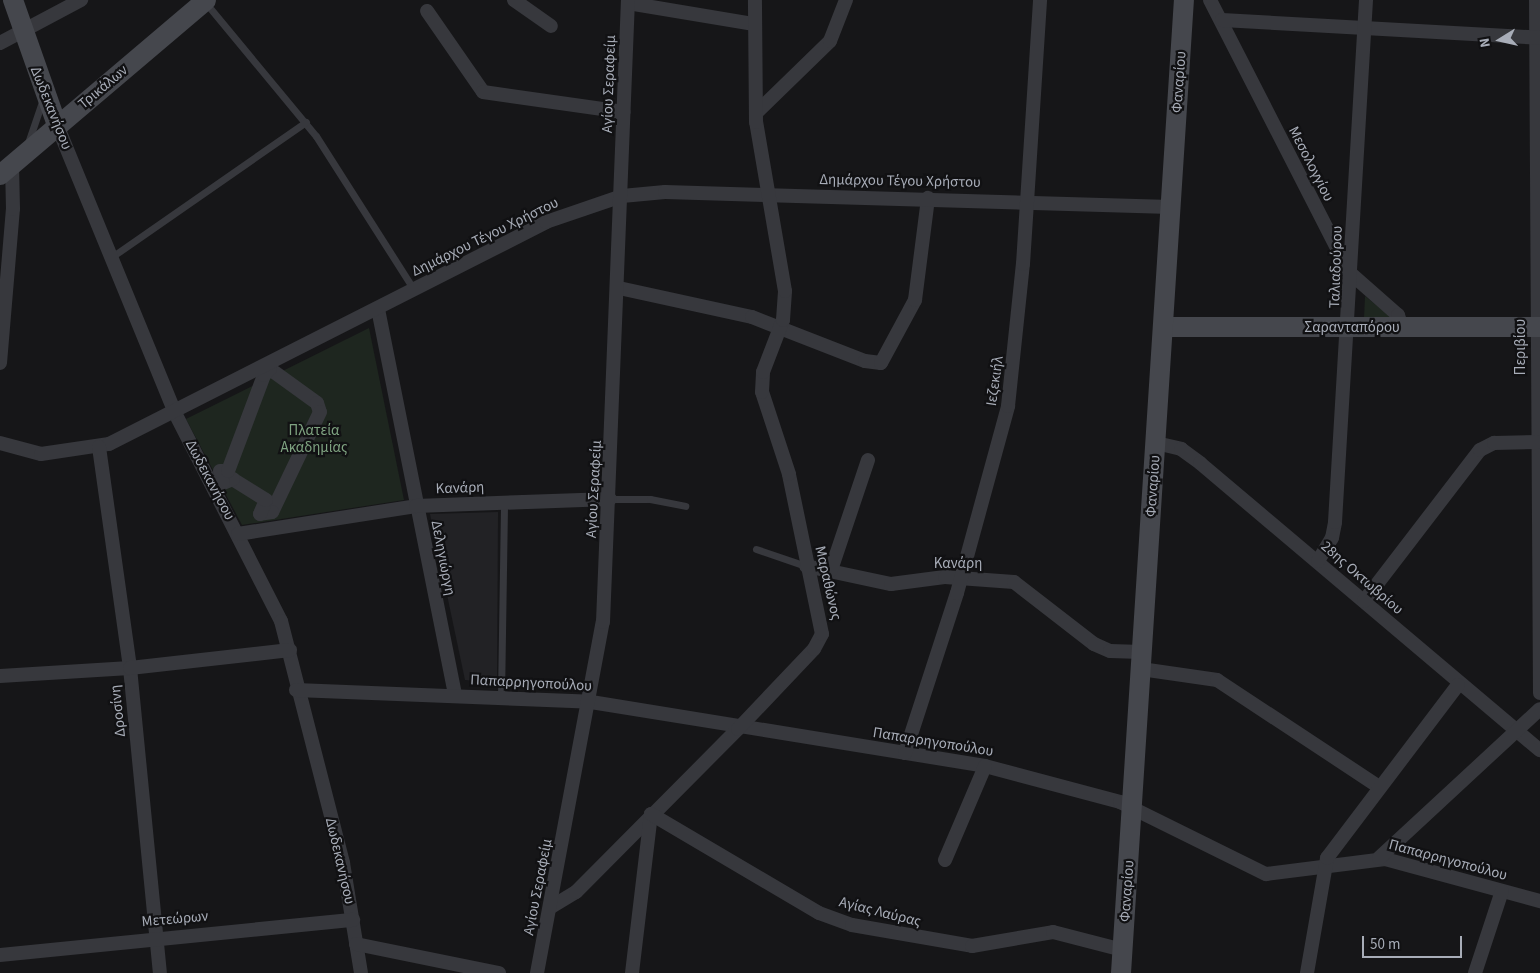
<!DOCTYPE html>
<html>
<head>
<meta charset="utf-8">
<style>
  body { margin:0 }
  #map { position:relative; width:1540px; height:973px; overflow:hidden; background:#161618; font-family:"Source Sans 3",sans-serif }
  div>[style] { position:absolute }
  .built>* { inset:0; background:#222225 }
  .green>* { inset:0; background:#1e261f }
  .lane>* { height:7px; margin:-3.5px; padding:0 3.5px; transform-origin:3.5px; border-radius:3.5px; background:#37383d }
  .street>* { height:14px; margin:-7px; padding:0 7px; transform-origin:7px; border-radius:7px; background:#37383d }
  .secondary>* { height:20px; margin:-10px; padding:0 10px; transform-origin:10px; border-radius:10px; background:#45474d }
  span { translate:-50% -50%; white-space:nowrap; text-align:center; line-height:1.15; -webkit-text-stroke:4.5px #111113; paint-order:stroke }
  .street-label { font-size:15px; color:#a8adb8 }
  .park-label { font-size:15px; color:#7fa381 }
  .north { position:absolute; left:1475px; top:15px; width:50px; height:50px; -webkit-text-stroke:4px #111113; paint-order:stroke; rotate:260deg; font-size:14px; font-weight:700; line-height:20px; text-align:center; color:#a8adb8 }
  .north::after { content:''; display:block; margin:auto; width:18px; height:22px; background:#a8adb8; clip-path:polygon(50% 0,100% 100%,50% 72%,0 100%) }
  .scale { position:absolute; left:1362px; top:936px; width:100px; height:22px; box-sizing:border-box; border:2px solid #a8adb8; border-top:0; padding-left:6px; font-size:15px; line-height:18px; white-space:nowrap; color:#a8adb8; -webkit-text-stroke:4px #111113; paint-order:stroke }
</style>
</head>
<body>
<div id="map">
  <div class="built">
    <i style="clip-path:polygon(498px 512px,497px 683px,465px 680px,430px 514px)"></i>
  </div>
  <div class="green">
    <i style="clip-path:polygon(1365px 296px,1392px 318px,1364px 319px)"></i>
    <i style="clip-path:polygon(369px 328px,404px 500px,242px 525px,186px 419px)"></i>
  </div>
  <div class="lane">
    <i style="left:205px;top:2px;width:174px;rotate:50.4deg"></i>
    <i style="left:316px;top:136px;width:183px;rotate:57.5deg"></i>
    <i style="left:28px;top:143px;width:46px;rotate:-71.2deg"></i>
    <i style="left:113px;top:256px;width:235px;rotate:-34.8deg"></i>
    <i style="left:610px;top:499px;width:40px"></i>
    <i style="left:650px;top:499px;width:36px;rotate:11deg"></i>
    <i style="left:756px;top:549px;width:53px;rotate:18.8deg"></i>
    <i style="left:501px;top:697px;width:194px;rotate:-89.1deg"></i>
  </div>
  <div class="street">
    <i style="left:514px;top:0;width:45px;rotate:35.1deg"></i>
    <i style="left:1210px;top:0;width:305px;rotate:62.9deg"></i>
    <i style="left:1349px;top:272px;width:65px;rotate:41.3deg"></i>
    <i style="left:1398px;top:315px;width:14px;rotate:73deg"></i>
    <i style="left:1536px;top:0;width:693px;rotate:89.67deg"></i>
    <i style="left:628px;top:3px;width:128px;rotate:9.5deg"></i>
    <i style="left:427px;top:11px;width:98px;rotate:55.3deg"></i>
    <i style="left:483px;top:92px;width:142px;rotate:8.1deg"></i>
    <i style="left:1222px;top:20px;width:319px;rotate:3.2deg"></i>
    <i style="left:0;top:43px;width:92px;rotate:-28deg"></i>
    <i style="left:756px;top:113px;width:103px;rotate:-44.2deg"></i>
    <i style="left:830px;top:41px;width:44px;rotate:-68.7deg"></i>
    <i style="left:57px;top:125px;width:311px;rotate:67.7deg"></i>
    <i style="left:175px;top:413px;width:233px;rotate:63deg"></i>
    <i style="left:281px;top:621px;width:250px;rotate:75.6deg"></i>
    <i style="left:343px;top:863px;width:111px;rotate:80.7deg"></i>
    <i style="left:619px;top:288px;width:136px;rotate:12.3deg"></i>
    <i style="left:752px;top:317px;width:121px;rotate:21.3deg"></i>
    <i style="left:865px;top:361px;width:16px;rotate:7deg"></i>
    <i style="left:881px;top:363px;width:72px;rotate:-61.6deg"></i>
    <i style="left:915px;top:300px;width:103px;rotate:-82.7deg"></i>
    <i style="left:378px;top:309px;width:394px;rotate:78.7deg"></i>
    <i style="left:0;top:363px;width:155px;rotate:-85.2deg"></i>
    <i style="left:13px;top:209px;width:44px;rotate:-91.3deg"></i>
    <i style="left:270px;top:369px;width:58px;rotate:35.9deg"></i>
    <i style="left:317px;top:403px;width:9px;rotate:72deg"></i>
    <i style="left:320px;top:412px;width:111px;rotate:115.6deg"></i>
    <i style="left:272px;top:512px;width:12px;rotate:171deg"></i>
    <i style="left:260px;top:514px;width:15px;rotate:-67deg"></i>
    <i style="left:266px;top:500px;width:39px;rotate:-148deg"></i>
    <i style="left:233px;top:479px;width:11px;rotate:158deg"></i>
    <i style="left:223px;top:483px;width:12px;rotate:-104deg"></i>
    <i style="left:220px;top:471px;width:8px"></i>
    <i style="left:228px;top:471px;width:103px;rotate:-69.4deg"></i>
    <i style="left:264px;top:375px;width:8px;rotate:-45deg"></i>
    <i style="left:0;top:443px;width:42px;rotate:15deg"></i>
    <i style="left:41px;top:454px;width:69px;rotate:-8.4deg"></i>
    <i style="left:109px;top:444px;width:490px;rotate:-26.9deg"></i>
    <i style="left:546px;top:222px;width:80px;rotate:-18.9deg"></i>
    <i style="left:622px;top:196px;width:43px;rotate:-5.3deg"></i>
    <i style="left:665px;top:192px;width:506px;rotate:1.7deg"></i>
    <i style="left:1156px;top:443px;width:26px;rotate:13deg"></i>
    <i style="left:1181px;top:449px;width:24px;rotate:36deg"></i>
    <i style="left:1200px;top:463px;width:445px;rotate:40.2deg"></i>
    <i style="left:99px;top:447px;width:223px;rotate:82deg"></i>
    <i style="left:130px;top:668px;width:306px;rotate:84.4deg"></i>
    <i style="left:238px;top:534px;width:180px;rotate:-8.9deg"></i>
    <i style="left:416px;top:506px;width:194px;rotate:-2.1deg"></i>
    <i style="left:1318px;top:561px;width:27px;rotate:-59deg"></i>
    <i style="left:1332px;top:538px;width:16px;rotate:-79deg"></i>
    <i style="left:1335px;top:522px;width:523px;rotate:-86.6deg"></i>
    <i style="left:806px;top:566px;width:87px;rotate:12deg"></i>
    <i style="left:891px;top:584px;width:54px;rotate:-7.4deg"></i>
    <i style="left:945px;top:577px;width:69px;rotate:4.1deg"></i>
    <i style="left:1014px;top:582px;width:101px;rotate:37.8deg"></i>
    <i style="left:1094px;top:644px;width:17px;rotate:24deg"></i>
    <i style="left:1110px;top:651px;width:32px;rotate:2deg"></i>
    <i style="left:831px;top:570px;width:116px;rotate:-71.4deg"></i>
    <i style="left:1364px;top:601px;width:190px;rotate:-52.5deg"></i>
    <i style="left:1480px;top:450px;width:16px;rotate:-27deg"></i>
    <i style="left:1494px;top:443px;width:43px;rotate:-1.3deg"></i>
    <i style="left:1141px;top:669px;width:77px;rotate:8.2deg"></i>
    <i style="left:1217px;top:680px;width:194px;rotate:33.4deg"></i>
    <i style="left:0;top:676px;width:130px;rotate:-3.5deg"></i>
    <i style="left:130px;top:668px;width:161px;rotate:-6.4deg"></i>
    <i style="left:296px;top:690px;width:295px;rotate:2.3deg"></i>
    <i style="left:591px;top:702px;width:399px;rotate:9.2deg"></i>
    <i style="left:985px;top:766px;width:140px;rotate:14.9deg"></i>
    <i style="left:1120px;top:802px;width:163px;rotate:26.3deg"></i>
    <i style="left:1266px;top:874px;width:120px;rotate:-7.2deg"></i>
    <i style="left:1385px;top:859px;width:161px;rotate:15.2deg"></i>
    <i style="left:905px;top:753px;width:168px;rotate:-72deg"></i>
    <i style="left:957px;top:593px;width:194px;rotate:-74.7deg"></i>
    <i style="left:1008px;top:406px;width:143px;rotate:-84deg"></i>
    <i style="left:1023px;top:264px;width:265px;rotate:-86.3deg"></i>
    <i style="left:1379px;top:858px;width:219px;rotate:-42.8deg"></i>
    <i style="left:945px;top:860px;width:102px;rotate:-66.9deg"></i>
    <i style="left:551px;top:907px;width:29px;rotate:-31deg"></i>
    <i style="left:576px;top:892px;width:230px;rotate:-45.2deg"></i>
    <i style="left:738px;top:729px;width:110px;rotate:-46.5deg"></i>
    <i style="left:814px;top:649px;width:17px;rotate:-62deg"></i>
    <i style="left:822px;top:634px;width:163px;rotate:-101.7deg"></i>
    <i style="left:789px;top:474px;width:86px;rotate:-108.2deg"></i>
    <i style="left:762px;top:392px;width:20px;rotate:-87deg"></i>
    <i style="left:763px;top:372px;width:56px;rotate:-69deg"></i>
    <i style="left:783px;top:320px;width:29px;rotate:-86deg"></i>
    <i style="left:785px;top:291px;width:171px;rotate:-99.7deg"></i>
    <i style="left:756px;top:122px;width:122px;rotate:-90.5deg"></i>
    <i style="left:356px;top:944px;width:146px;rotate:11.5deg"></i>
    <i style="left:0;top:955px;width:355px;rotate:-5.7deg"></i>
    <i style="left:537px;top:973px;width:357px;rotate:-79.4deg"></i>
    <i style="left:603px;top:622px;width:623px;rotate:-87.7deg"></i>
    <i style="left:632px;top:973px;width:160px;rotate:-83.2deg"></i>
    <i style="left:651px;top:814px;width:195px;rotate:30.5deg"></i>
    <i style="left:819px;top:913px;width:35px;rotate:20deg"></i>
    <i style="left:852px;top:925px;width:122px;rotate:9.9deg"></i>
    <i style="left:972px;top:946px;width:82px;rotate:-9.8deg"></i>
    <i style="left:1053px;top:932px;width:72px;rotate:14.4deg"></i>
    <i style="left:1307px;top:973px;width:117px;rotate:-80.1deg"></i>
    <i style="left:1327px;top:858px;width:217px;rotate:-52.9deg"></i>
    <i style="left:1475px;top:973px;width:86px;rotate:-71.8deg"></i>
  </div>
  <div class="secondary">
    <i style="left:13px;top:0;width:133px;rotate:70.6deg"></i>
    <i style="left:0;top:175px;width:270px;rotate:-40.3deg"></i>
    <i style="left:1163px;top:327px;width:377px"></i>
    <i style="left:1121px;top:973px;width:975px;rotate:-86.3deg"></i>
  </div>
  <div class="street-label">
    <span style="left:1179px;top:82px;rotate:-86deg">Φαναρίου</span>
    <span style="left:609px;top:84px;rotate:-88deg">Αγίου Σεραφείμ</span>
    <span style="left:103px;top:87px;rotate:-40deg">Τρικάλων</span>
    <span style="left:51px;top:108px;rotate:68deg">Δωδεκανήσου</span>
    <span style="left:1311px;top:164px;rotate:63deg">Μεσολογγίου</span>
    <span style="left:900px;top:181px;rotate:1deg">Δημάρχου Τέγου Χρήστου</span>
    <span style="left:485px;top:237px;rotate:-26deg">Δημάρχου Τέγου Χρήστου</span>
    <span style="left:1336px;top:267px;rotate:-88deg">Ταλιαδούρου</span>
    <span style="left:1352px;top:328px">Σαρανταπόρου</span>
    <span style="left:1521px;top:347px;rotate:-90deg">Περιβίου</span>
    <span style="left:995px;top:381px;rotate:-82deg">Ιεζεκιήλ</span>
    <span style="left:210px;top:480px;rotate:62deg">Δωδεκανήσου</span>
    <span style="left:1153px;top:486px;rotate:-86deg">Φαναρίου</span>
    <span style="left:460px;top:488px;rotate:-2deg">Κανάρη</span>
    <span style="left:594px;top:489px;rotate:-87deg">Αγίου Σεραφείμ</span>
    <span style="left:443px;top:558px;rotate:79deg">Δεληγιώργη</span>
    <span style="left:958px;top:564px">Κανάρη</span>
    <span style="left:1362px;top:578px;rotate:41deg">28ης Οκτωβρίου</span>
    <span style="left:828px;top:583px;rotate:77deg">Μαραθώνος</span>
    <span style="left:531px;top:683px;rotate:3deg">Παπαρρηγοπούλου</span>
    <span style="left:118px;top:711px;rotate:-96deg">Δροσίνη</span>
    <span style="left:933px;top:742px;rotate:9deg">Παπαρρηγοπούλου</span>
    <span style="left:1448px;top:860px;rotate:15deg">Παπαρρηγοπούλου</span>
    <span style="left:340px;top:861px;rotate:77deg">Δωδεκανήσου</span>
    <span style="left:538px;top:887px;rotate:-79deg">Αγίου Σεραφείμ</span>
    <span style="left:1127px;top:891px;rotate:-86deg">Φαναρίου</span>
    <span style="left:880px;top:912px;rotate:14deg">Αγίας Λαύρας</span>
    <span style="left:175px;top:919px;rotate:-5deg">Μετεώρων</span>
  </div>
  <div class="park-label">
    <span style="left:314px;top:439px">Πλατεία<br>Ακαδημίας</span>
  </div>
  <div class="north">N</div>
  <div class="scale">50 m</div>
</div>
</body>
</html>
